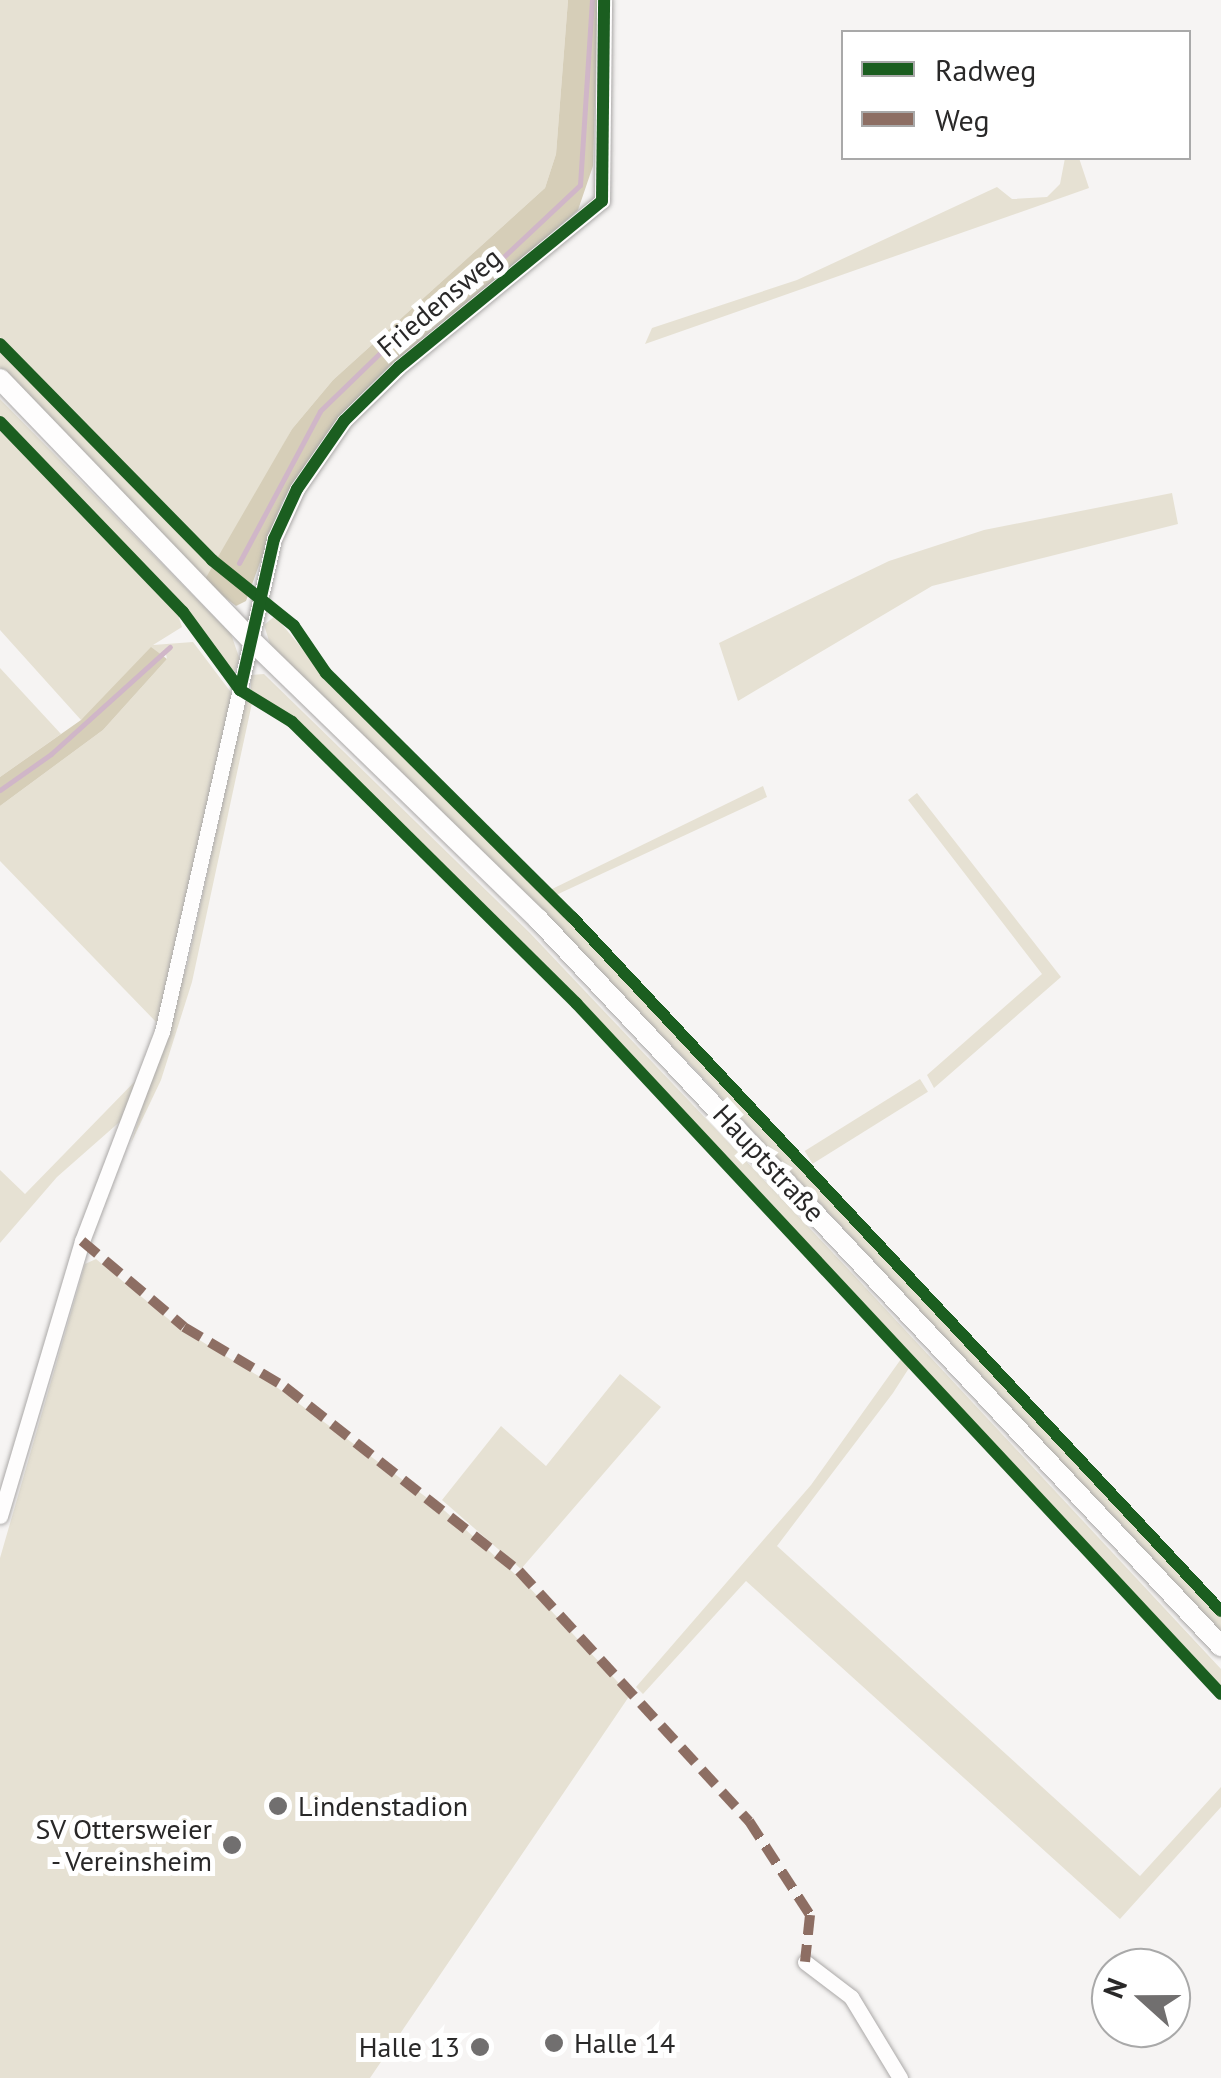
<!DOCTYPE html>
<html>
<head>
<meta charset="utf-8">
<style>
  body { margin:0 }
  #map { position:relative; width:1221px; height:2078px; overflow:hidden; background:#f6f4f3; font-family:"PT Sans",sans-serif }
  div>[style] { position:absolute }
  .green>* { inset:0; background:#e6e1d3; transform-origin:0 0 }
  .forest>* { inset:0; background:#d6ceb8 }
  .stream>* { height:5px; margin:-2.5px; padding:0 2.5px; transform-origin:2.5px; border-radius:2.5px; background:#d0b6c8 }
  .roads { filter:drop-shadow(0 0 2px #aba9a8) drop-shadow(0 0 2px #aba9a8) }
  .minor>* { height:15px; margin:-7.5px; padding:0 7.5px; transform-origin:7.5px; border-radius:7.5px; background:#fefdfd }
  .tertiary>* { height:20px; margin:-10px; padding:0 10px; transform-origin:10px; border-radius:10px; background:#fefdfd }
  .quiet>* { height:10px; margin-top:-5px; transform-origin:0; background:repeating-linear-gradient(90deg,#8d6e63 0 20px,transparent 0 30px) }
  .cycleway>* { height:12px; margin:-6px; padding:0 6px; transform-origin:6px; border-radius:6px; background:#1b5e20 }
  .dots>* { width:28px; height:28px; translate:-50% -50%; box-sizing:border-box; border:5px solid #fff; border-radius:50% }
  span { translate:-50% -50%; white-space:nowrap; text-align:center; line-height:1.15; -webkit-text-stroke:10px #fff; paint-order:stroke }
  .street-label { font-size:28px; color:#292828 }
  .poi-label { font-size:28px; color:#292828 }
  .left { translate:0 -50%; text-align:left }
  .right { translate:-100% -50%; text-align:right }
  .legend { position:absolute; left:841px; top:30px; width:350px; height:130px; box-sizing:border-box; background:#fff; border:2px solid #a9a9a9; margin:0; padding:12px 18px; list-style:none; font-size:30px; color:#292828 }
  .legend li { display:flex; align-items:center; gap:20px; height:50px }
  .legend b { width:50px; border:2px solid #a9a9a9 }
  .north { position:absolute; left:1091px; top:1948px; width:100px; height:100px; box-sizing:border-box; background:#fff; border:2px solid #a9a9a9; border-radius:50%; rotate:291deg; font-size:28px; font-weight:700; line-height:40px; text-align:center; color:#292828 }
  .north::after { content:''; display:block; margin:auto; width:35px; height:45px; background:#716f6f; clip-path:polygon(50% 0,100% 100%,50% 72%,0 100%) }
</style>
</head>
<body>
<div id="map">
  <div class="green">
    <i style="clip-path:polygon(0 0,568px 0,556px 154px,545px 188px,333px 380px,292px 429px,220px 560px,0 337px)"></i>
    <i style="clip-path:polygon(1065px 158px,1079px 158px,1089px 188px,645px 344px,652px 328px,797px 280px,997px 187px,1012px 199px,1047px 197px,1060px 184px)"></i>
    <i style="clip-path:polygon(0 349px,214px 568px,204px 581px,0 367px)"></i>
    <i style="clip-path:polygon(0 399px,231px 634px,240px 660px,234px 672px,181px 605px,0 416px)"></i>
    <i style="clip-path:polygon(0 428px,177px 612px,182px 627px,153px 645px,193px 642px,233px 695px,158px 1024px,0 861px,0 806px,103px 730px,167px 659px,166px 654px,81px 720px,0 630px)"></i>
    <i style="clip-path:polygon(1172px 493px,1178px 524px,932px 586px,738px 701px,719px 643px,889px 561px,984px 530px)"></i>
    <i style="clip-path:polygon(275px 616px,334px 687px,549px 898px,809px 1172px,1221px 1616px,1221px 1634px,688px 1062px,271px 647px,264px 625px)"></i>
    <i style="clip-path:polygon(0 668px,61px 734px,0 777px)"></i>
    <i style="clip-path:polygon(264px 674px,530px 933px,851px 1272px,1221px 1669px,1221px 1686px,548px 968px,314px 738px,251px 693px,251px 675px)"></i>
    <i style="clip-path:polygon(245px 700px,252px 703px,192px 982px,161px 1080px,131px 1143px,188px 962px)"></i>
    <i style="clip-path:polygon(763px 786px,767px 797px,556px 895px,550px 890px)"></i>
    <i style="clip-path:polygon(917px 793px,1061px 977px,934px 1088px,927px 1075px,1042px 974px,908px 800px)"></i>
    <i style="clip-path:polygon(145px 1071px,132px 1111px,57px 1177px,0 1243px,0 1170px,25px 1194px)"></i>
    <i style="left:920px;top:1079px;width:15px;height:136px;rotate:58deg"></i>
    <i style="clip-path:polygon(96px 1259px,178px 1327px,275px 1386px,445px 1511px,527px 1585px,630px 1695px,370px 2078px,0 2078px,0 1558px,85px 1264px)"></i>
    <i style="clip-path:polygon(901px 1359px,909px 1368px,893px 1393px,777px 1546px,1140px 1876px,1221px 1787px,1221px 1807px,1120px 1919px,746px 1581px,643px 1694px,636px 1687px,811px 1485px)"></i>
    <i style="clip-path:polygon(620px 1374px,661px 1407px,521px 1569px,442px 1500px,501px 1426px,546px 1466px)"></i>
  </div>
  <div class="forest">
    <i style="clip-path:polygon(568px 0,598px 0,593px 166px,578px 210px,336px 421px,282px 502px,246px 601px,236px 606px,204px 581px,292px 429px,333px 380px,545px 188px,556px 154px)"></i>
    <i style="clip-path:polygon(151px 647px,167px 659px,103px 730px,0 806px,0 777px,81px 720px)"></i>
  </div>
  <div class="stream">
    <i style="left:239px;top:563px;width:172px;rotate:-61.9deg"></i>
    <i style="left:320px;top:411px;width:139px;rotate:-44.1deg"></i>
    <i style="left:420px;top:314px;width:94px;rotate:-33.7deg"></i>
    <i style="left:498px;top:262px;width:112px;rotate:-43.2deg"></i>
    <i style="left:580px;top:185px;width:185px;rotate:-86.3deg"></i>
    <i style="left:0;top:790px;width:62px;rotate:-35.2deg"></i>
    <i style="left:51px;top:754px;width:160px;rotate:-42deg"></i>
  </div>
  <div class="roads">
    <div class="minor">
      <i style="left:0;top:1516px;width:287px;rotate:-73.4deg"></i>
      <i style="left:82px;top:1241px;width:224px;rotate:-69.1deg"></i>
      <i style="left:162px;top:1032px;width:506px;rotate:-77.2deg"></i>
      <i style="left:274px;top:539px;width:55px;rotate:-65.3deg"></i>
      <i style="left:297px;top:489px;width:83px;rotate:-55.3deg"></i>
      <i style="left:344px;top:421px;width:77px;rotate:-44.5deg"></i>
      <i style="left:399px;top:367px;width:262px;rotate:-39.3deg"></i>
      <i style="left:602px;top:201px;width:201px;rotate:-89.4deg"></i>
      <i style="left:805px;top:1962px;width:58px;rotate:37.3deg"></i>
      <i style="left:851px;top:1997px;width:95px;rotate:58.8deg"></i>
    </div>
    <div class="tertiary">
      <i style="left:0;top:379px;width:362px;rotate:46.1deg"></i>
      <i style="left:251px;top:640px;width:400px;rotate:44.2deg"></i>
      <i style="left:538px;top:919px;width:998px;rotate:46.79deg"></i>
    </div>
  </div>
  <div class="quiet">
    <i style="left:82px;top:1241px;width:133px;rotate:40.1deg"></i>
    <i style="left:184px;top:1327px;width:117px;rotate:30.7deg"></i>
    <i style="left:285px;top:1387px;width:298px;rotate:38.2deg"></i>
    <i style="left:519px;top:1571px;width:340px;rotate:47.4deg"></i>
    <i style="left:749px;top:1821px;width:112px;rotate:57deg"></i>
    <i style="left:810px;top:1915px;width:47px;rotate:96.1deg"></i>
  </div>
  <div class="cycleway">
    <i style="left:0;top:344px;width:303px;rotate:45.5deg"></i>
    <i style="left:212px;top:560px;width:105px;rotate:38.8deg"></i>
    <i style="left:294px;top:626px;width:57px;rotate:55.8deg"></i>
    <i style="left:326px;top:673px;width:346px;rotate:44.8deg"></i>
    <i style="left:572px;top:917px;width:950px;rotate:46.92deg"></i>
    <i style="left:0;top:422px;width:264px;rotate:46.1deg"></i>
    <i style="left:183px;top:612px;width:97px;rotate:53.8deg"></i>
    <i style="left:240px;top:690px;width:61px;rotate:31.6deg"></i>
    <i style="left:292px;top:722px;width:400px;rotate:44.7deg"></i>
    <i style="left:576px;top:1003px;width:945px;rotate:46.97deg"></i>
    <i style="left:240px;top:690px;width:155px;rotate:-77.3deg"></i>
    <i style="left:274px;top:539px;width:55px;rotate:-65.3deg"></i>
    <i style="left:297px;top:489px;width:83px;rotate:-55.3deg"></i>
    <i style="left:344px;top:421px;width:77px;rotate:-44.5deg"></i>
    <i style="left:399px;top:367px;width:262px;rotate:-39.3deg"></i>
    <i style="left:602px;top:201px;width:201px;rotate:-89.4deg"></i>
  </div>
  <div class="dots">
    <i style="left:278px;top:1806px;background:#716f6f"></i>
    <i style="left:232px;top:1845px;background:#716f6f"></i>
    <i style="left:554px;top:2043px;background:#716f6f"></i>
    <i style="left:480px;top:2047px;background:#716f6f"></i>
  </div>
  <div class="street-label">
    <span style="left:439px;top:302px;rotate:-40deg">Friedensweg</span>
    <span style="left:769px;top:1163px;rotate:47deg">Hauptstraße</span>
  </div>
  <div class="poi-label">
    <span class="left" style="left:298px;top:1806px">Lindenstadion</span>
    <span class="right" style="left:212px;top:1845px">SV Ottersweier<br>- Vereinsheim</span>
    <span class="left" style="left:574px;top:2043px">Halle 14</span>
    <span class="right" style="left:460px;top:2047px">Halle 13</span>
  </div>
  <ul class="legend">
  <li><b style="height:12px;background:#1b5e20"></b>Radweg</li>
  <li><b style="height:12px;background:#8d6e63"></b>Weg</li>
  </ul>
  <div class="north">N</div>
</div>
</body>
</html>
